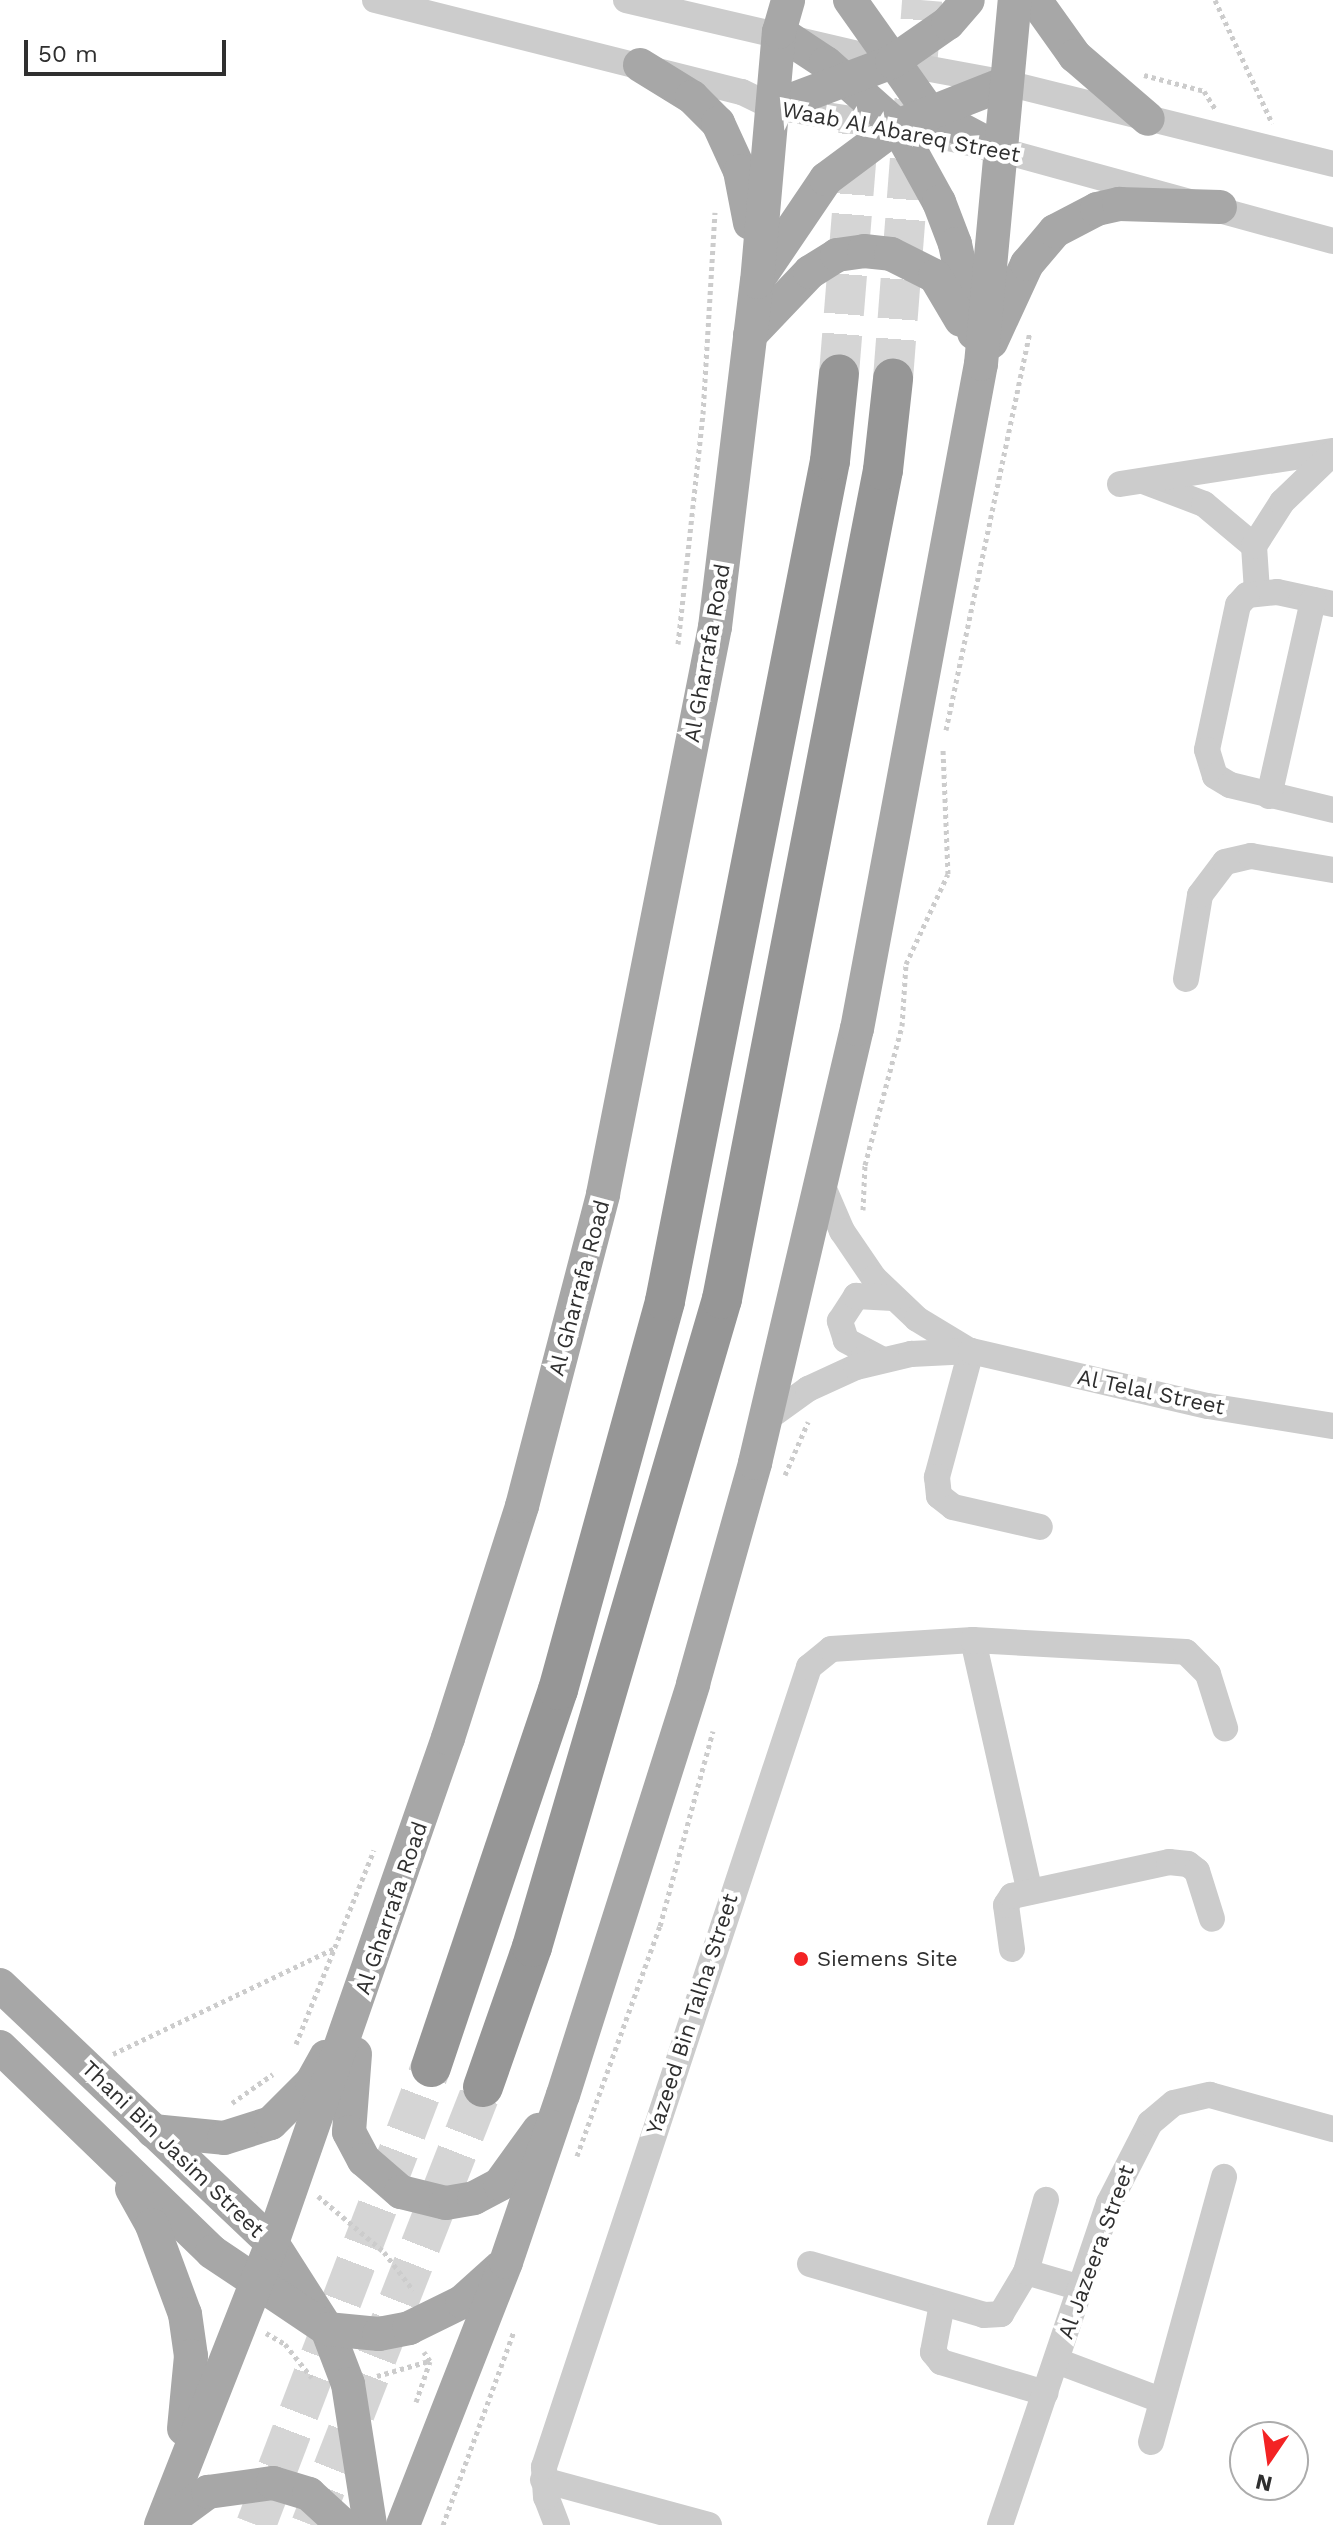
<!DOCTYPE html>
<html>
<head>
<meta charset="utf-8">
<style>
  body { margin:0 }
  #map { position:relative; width:1333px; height:2525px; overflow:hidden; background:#fff; font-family:"Work Sans",sans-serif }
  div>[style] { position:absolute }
  .highway-tunnel>* { height:40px; margin-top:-20px; transform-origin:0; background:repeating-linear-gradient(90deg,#d5d5d5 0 40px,transparent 0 60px) }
  .path>* { height:5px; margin-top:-2.5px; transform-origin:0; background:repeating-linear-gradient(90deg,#ccc 0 4px,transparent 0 8px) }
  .minor>* { height:26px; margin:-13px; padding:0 13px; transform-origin:13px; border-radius:13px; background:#ccc }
  .major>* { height:34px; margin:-17px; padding:0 17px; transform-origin:17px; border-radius:17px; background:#a7a7a7 }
  .highway>* { height:40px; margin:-20px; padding:0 20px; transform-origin:20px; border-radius:20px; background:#969696 }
  .dots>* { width:22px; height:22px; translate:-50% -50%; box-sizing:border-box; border:4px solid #fff; border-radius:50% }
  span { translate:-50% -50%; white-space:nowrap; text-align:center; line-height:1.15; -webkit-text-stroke:8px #fff; paint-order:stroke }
  .street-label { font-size:22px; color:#2f2f2f }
  .poi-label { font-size:22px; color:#2f2f2f }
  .left { translate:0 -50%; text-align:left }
  .north { position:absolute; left:1229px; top:2421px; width:80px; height:80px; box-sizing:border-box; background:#fff; border:2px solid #acacac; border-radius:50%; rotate:193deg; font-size:22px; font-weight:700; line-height:32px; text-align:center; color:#2f2f2f }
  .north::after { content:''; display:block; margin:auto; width:28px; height:36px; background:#f32324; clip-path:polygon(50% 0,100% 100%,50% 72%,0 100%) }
  .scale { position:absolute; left:24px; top:40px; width:202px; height:36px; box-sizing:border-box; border:4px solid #2f2f2f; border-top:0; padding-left:10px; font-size:24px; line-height:28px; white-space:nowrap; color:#2f2f2f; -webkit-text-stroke:6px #fff; paint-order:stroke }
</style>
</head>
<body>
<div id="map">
  <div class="highway-tunnel">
    <i style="left:839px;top:374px;width:251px;rotate:-85.4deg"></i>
    <i style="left:893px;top:379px;width:380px;rotate:-85.6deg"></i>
    <i style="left:256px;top:2525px;width:490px;rotate:-69.1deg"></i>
    <i style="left:311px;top:2525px;width:471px;rotate:-68.6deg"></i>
  </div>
  <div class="path">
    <i style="left:1215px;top:0;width:136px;rotate:65.1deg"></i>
    <i style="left:1144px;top:75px;width:62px;rotate:14.9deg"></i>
    <i style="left:1204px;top:91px;width:22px;rotate:58deg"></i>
    <i style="left:678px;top:644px;width:231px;rotate:-83.8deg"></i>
    <i style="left:703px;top:414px;width:202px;rotate:-86.6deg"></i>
    <i style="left:946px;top:730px;width:406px;rotate:-78.1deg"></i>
    <i style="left:863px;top:1210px;width:45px;rotate:-87.5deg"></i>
    <i style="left:865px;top:1165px;width:144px;rotate:-75.1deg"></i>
    <i style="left:902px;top:1026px;width:62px;rotate:-86.3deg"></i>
    <i style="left:906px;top:964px;width:99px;rotate:-65deg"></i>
    <i style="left:948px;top:874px;width:126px;rotate:-92.3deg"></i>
    <i style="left:785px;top:1475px;width:58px;rotate:-66.5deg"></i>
    <i style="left:296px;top:2044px;width:209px;rotate:-68.1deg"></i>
    <i style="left:113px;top:2054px;width:246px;rotate:-25.5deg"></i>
    <i style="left:232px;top:2103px;width:50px;rotate:-35.3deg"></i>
    <i style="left:577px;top:2156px;width:245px;rotate:-70.2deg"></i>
    <i style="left:660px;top:1926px;width:202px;rotate:-74.8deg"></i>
    <i style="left:318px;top:2196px;width:87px;rotate:40.3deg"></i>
    <i style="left:384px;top:2252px;width:48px;rotate:52.7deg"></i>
    <i style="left:266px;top:2333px;width:22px;rotate:30deg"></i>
    <i style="left:285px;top:2344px;width:43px;rotate:51.5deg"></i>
    <i style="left:377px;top:2376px;width:54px;rotate:-16.1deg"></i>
    <i style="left:416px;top:2402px;width:43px;rotate:-71.1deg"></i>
    <i style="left:430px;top:2361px;width:11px;rotate:-124deg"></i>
    <i style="left:443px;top:2525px;width:207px;rotate:-69.9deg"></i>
  </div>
  <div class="minor">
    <i style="left:375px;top:0;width:378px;rotate:14.1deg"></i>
    <i style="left:742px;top:92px;width:34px;rotate:26deg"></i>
    <i style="left:773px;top:107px;width:125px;rotate:8.7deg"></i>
    <i style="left:897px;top:126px;width:106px;rotate:13.1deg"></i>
    <i style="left:1000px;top:150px;width:345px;rotate:15.3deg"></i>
    <i style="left:626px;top:0;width:273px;rotate:13.1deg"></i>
    <i style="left:892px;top:62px;width:116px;rotate:10.4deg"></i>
    <i style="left:1006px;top:83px;width:337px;rotate:13.9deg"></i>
    <i style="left:1146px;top:482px;width:62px;rotate:20.8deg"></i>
    <i style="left:1204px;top:504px;width:65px;rotate:40deg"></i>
    <i style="left:1254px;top:546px;width:45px;rotate:86.2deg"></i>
    <i style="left:1120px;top:484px;width:216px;rotate:-8.8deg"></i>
    <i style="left:1254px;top:546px;width:52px;rotate:-57.5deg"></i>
    <i style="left:1282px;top:502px;width:71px;rotate:-43.9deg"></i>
    <i style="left:1333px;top:604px;width:57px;rotate:-167.9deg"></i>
    <i style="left:1277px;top:592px;width:30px;rotate:174deg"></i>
    <i style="left:1247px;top:595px;width:13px;rotate:132deg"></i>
    <i style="left:1238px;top:605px;width:148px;rotate:102.1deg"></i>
    <i style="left:1207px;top:750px;width:27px;rotate:73deg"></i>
    <i style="left:1215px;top:776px;width:17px;rotate:31deg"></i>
    <i style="left:1230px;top:785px;width:106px;rotate:13.6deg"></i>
    <i style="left:1269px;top:796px;width:201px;rotate:-77.3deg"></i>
    <i style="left:1186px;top:979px;width:85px;rotate:-80.5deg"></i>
    <i style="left:1200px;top:895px;width:41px;rotate:-52.9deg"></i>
    <i style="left:1225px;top:862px;width:27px;rotate:-13deg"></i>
    <i style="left:1251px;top:856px;width:83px;rotate:9.7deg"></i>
    <i style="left:820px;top:1180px;width:56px;rotate:66.7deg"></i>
    <i style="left:842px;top:1231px;width:57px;rotate:55.8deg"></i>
    <i style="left:874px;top:1278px;width:59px;rotate:43.6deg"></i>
    <i style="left:917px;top:1319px;width:60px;rotate:31.3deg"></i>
    <i style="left:971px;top:1351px;width:131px;rotate:105.1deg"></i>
    <i style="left:937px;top:1477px;width:19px;rotate:84deg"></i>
    <i style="left:939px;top:1496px;width:18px;rotate:38deg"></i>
    <i style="left:953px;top:1507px;width:89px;rotate:12.9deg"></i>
    <i style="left:881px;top:1359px;width:40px;rotate:-152deg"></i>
    <i style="left:846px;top:1340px;width:20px;rotate:-108deg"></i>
    <i style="left:840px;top:1321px;width:30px;rotate:-57deg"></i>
    <i style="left:856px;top:1296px;width:37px;rotate:3deg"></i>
    <i style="left:765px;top:1420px;width:53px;rotate:-35.8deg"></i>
    <i style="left:808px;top:1389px;width:53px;rotate:-24.6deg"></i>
    <i style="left:856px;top:1367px;width:57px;rotate:-13.3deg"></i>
    <i style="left:911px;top:1354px;width:60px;rotate:-2.9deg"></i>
    <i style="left:971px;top:1351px;width:243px;rotate:13.1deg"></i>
    <i style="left:1208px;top:1406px;width:127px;rotate:9.1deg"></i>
    <i style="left:973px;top:1640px;width:258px;rotate:77.3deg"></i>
    <i style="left:1012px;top:1949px;width:44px;rotate:-97.8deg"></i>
    <i style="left:1006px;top:1905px;width:11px;rotate:-56deg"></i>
    <i style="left:1012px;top:1896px;width:161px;rotate:-12.2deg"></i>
    <i style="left:1169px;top:1862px;width:19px;rotate:6deg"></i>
    <i style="left:1188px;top:1864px;width:11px;rotate:38deg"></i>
    <i style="left:1197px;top:1871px;width:50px;rotate:72.6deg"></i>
    <i style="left:810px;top:2264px;width:181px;rotate:16.3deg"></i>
    <i style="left:984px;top:2315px;width:17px;rotate:-3deg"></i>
    <i style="left:1001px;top:2314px;width:49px;rotate:-59.2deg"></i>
    <i style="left:1026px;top:2272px;width:75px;rotate:-74.5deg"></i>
    <i style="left:1026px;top:2272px;width:57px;rotate:16.2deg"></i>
    <i style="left:942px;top:2304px;width:49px;rotate:100.6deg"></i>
    <i style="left:933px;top:2352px;width:13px;rotate:51deg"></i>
    <i style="left:941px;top:2362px;width:109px;rotate:16.6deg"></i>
    <i style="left:1057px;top:2361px;width:111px;rotate:20.6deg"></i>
    <i style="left:1151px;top:2442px;width:275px;rotate:-74.6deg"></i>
    <i style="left:543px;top:2480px;width:172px;rotate:15.2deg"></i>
    <i style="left:557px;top:2525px;width:30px;rotate:-111deg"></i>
    <i style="left:546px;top:2497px;width:30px;rotate:-94deg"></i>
    <i style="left:544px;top:2467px;width:843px;rotate:-71.67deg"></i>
    <i style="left:809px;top:1667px;width:28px;rotate:-39deg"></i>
    <i style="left:831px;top:1649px;width:142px;rotate:-3.6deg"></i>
    <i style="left:973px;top:1640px;width:213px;rotate:3.2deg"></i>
    <i style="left:1186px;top:1652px;width:31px;rotate:45deg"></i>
    <i style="left:1208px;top:1674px;width:57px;rotate:72.5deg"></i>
    <i style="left:1000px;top:2525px;width:340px;rotate:-71.3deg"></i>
    <i style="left:1109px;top:2203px;width:90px;rotate:-62.9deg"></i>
    <i style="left:1150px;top:2123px;width:31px;rotate:-40deg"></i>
    <i style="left:1174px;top:2103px;width:37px;rotate:-13deg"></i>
    <i style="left:1210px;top:2095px;width:128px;rotate:15.5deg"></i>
  </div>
  <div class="major">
    <i style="left:850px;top:0;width:138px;rotate:54.7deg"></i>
    <i style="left:930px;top:113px;width:79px;rotate:27.9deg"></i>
    <i style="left:1035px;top:0;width:69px;rotate:54.5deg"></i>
    <i style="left:1075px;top:56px;width:96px;rotate:40.8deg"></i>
    <i style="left:779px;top:32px;width:56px;rotate:33.4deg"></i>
    <i style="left:826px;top:63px;width:95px;rotate:41.6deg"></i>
    <i style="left:897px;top:126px;width:87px;rotate:61.1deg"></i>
    <i style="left:939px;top:202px;width:45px;rotate:69.1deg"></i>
    <i style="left:955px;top:244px;width:91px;rotate:77.9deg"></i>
    <i style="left:640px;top:65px;width:61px;rotate:31.6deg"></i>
    <i style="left:692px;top:97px;width:37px;rotate:45deg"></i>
    <i style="left:718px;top:123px;width:53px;rotate:65.4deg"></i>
    <i style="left:740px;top:171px;width:53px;rotate:79.1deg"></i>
    <i style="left:773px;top:107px;width:127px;rotate:-20.7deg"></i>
    <i style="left:892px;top:62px;width:68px;rotate:-34.9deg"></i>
    <i style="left:948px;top:23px;width:30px;rotate:-49deg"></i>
    <i style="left:759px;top:278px;width:120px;rotate:-55.9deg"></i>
    <i style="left:826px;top:179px;width:89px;rotate:-36.7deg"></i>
    <i style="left:897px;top:126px;width:117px;rotate:-21.5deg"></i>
    <i style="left:750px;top:335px;width:87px;rotate:-46.4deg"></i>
    <i style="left:810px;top:272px;width:32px;rotate:-32deg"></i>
    <i style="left:837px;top:255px;width:27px;rotate:-8deg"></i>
    <i style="left:864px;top:251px;width:27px;rotate:6deg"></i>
    <i style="left:891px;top:254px;width:49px;rotate:26.6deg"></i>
    <i style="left:935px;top:276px;width:51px;rotate:59.4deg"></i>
    <i style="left:991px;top:342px;width:86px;rotate:-65.2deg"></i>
    <i style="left:1027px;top:264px;width:43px;rotate:-49.7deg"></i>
    <i style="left:1055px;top:231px;width:47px;rotate:-27.6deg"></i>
    <i style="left:1097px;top:209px;width:23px;rotate:-13deg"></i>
    <i style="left:1119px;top:204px;width:101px;rotate:1.7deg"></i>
    <i style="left:0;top:1985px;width:375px;rotate:43.5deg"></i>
    <i style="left:272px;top:2243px;width:102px;rotate:57.4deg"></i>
    <i style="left:327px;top:2329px;width:59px;rotate:69.1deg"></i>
    <i style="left:348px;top:2384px;width:143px;rotate:81.1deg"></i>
    <i style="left:0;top:2047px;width:295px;rotate:44deg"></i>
    <i style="left:212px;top:2252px;width:138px;rotate:33.8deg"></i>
    <i style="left:327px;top:2329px;width:52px;rotate:5.5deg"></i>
    <i style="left:379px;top:2334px;width:31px;rotate:-11deg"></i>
    <i style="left:409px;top:2328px;width:59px;rotate:-26.1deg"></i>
    <i style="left:462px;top:2302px;width:52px;rotate:-41.9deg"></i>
    <i style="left:355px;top:2054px;width:78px;rotate:94.4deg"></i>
    <i style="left:349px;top:2132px;width:32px;rotate:62deg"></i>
    <i style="left:364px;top:2160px;width:49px;rotate:40.9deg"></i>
    <i style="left:401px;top:2192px;width:46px;rotate:13.7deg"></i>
    <i style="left:446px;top:2203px;width:28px;rotate:-10deg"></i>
    <i style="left:474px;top:2198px;width:30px;rotate:-28deg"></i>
    <i style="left:500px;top:2184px;width:67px;rotate:-54.2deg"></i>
    <i style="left:153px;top:2131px;width:71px;rotate:5.6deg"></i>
    <i style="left:224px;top:2138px;width:49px;rotate:-17.7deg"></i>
    <i style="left:271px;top:2123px;width:58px;rotate:-45deg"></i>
    <i style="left:312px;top:2082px;width:29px;rotate:-61deg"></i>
    <i style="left:132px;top:2189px;width:41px;rotate:60.9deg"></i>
    <i style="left:152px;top:2225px;width:95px;rotate:69.7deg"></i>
    <i style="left:185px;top:2314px;width:42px;rotate:81.9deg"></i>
    <i style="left:191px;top:2356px;width:73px;rotate:95.5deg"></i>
    <i style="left:161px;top:2525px;width:303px;rotate:-68.5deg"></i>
    <i style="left:272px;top:2243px;width:535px;rotate:-70.79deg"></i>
    <i style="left:448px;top:1738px;width:244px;rotate:-72.3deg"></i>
    <i style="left:522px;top:1506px;width:322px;rotate:-75.4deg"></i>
    <i style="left:603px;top:1194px;width:578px;rotate:-78.83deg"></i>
    <i style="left:715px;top:627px;width:348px;rotate:-83.1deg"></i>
    <i style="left:757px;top:282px;width:251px;rotate:-85deg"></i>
    <i style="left:779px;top:32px;width:33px;rotate:-74deg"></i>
    <i style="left:163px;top:2525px;width:56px;rotate:-36.3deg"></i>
    <i style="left:208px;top:2492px;width:66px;rotate:-7.9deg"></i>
    <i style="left:273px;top:2483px;width:38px;rotate:17deg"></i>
    <i style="left:309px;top:2494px;width:46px;rotate:42.4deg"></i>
    <i style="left:403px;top:2525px;width:282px;rotate:-68.6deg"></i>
    <i style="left:506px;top:2262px;width:176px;rotate:-71.2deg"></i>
    <i style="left:563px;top:2095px;width:431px;rotate:-72.4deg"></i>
    <i style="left:693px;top:1684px;width:230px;rotate:-74.3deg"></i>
    <i style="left:755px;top:1463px;width:446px;rotate:-76.8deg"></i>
    <i style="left:857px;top:1029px;width:676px;rotate:-79.44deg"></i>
    <i style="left:981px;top:364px;width:366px;rotate:-84.7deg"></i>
  </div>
  <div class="highway">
    <i style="left:431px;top:2067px;width:398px;rotate:-71.4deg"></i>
    <i style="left:558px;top:1690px;width:403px;rotate:-74.6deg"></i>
    <i style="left:665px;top:1301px;width:856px;rotate:-78.89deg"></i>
    <i style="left:830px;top:461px;width:87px;rotate:-84.1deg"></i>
    <i style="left:483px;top:2087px;width:148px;rotate:-70.7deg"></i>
    <i style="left:532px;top:1947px;width:675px;rotate:-73.66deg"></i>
    <i style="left:722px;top:1299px;width:844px;rotate:-79.01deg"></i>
    <i style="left:883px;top:470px;width:92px;rotate:-83.7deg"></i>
  </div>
  <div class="dots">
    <i style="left:801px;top:1959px;background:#f32324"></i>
  </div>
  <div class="street-label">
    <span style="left:901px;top:132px;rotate:11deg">Waab Al Abareq Street</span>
    <span style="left:707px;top:653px;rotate:-80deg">Al Gharrafa Road</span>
    <span style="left:579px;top:1288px;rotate:-75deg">Al Gharrafa Road</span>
    <span style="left:1151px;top:1392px;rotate:12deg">Al Telal Street</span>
    <span style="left:391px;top:1908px;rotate:-71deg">Al Gharrafa Road</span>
    <span style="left:692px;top:2014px;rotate:-72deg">Yazeed Bin Talha Street</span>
    <span style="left:173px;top:2149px;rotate:44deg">Thani Bin Jasim Street</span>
    <span style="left:1096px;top:2252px;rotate:-70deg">Al Jazeera Street</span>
  </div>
  <div class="poi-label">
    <span class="left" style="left:817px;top:1959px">Siemens Site</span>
  </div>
  <div class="north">N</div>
  <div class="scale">50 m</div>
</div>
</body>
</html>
